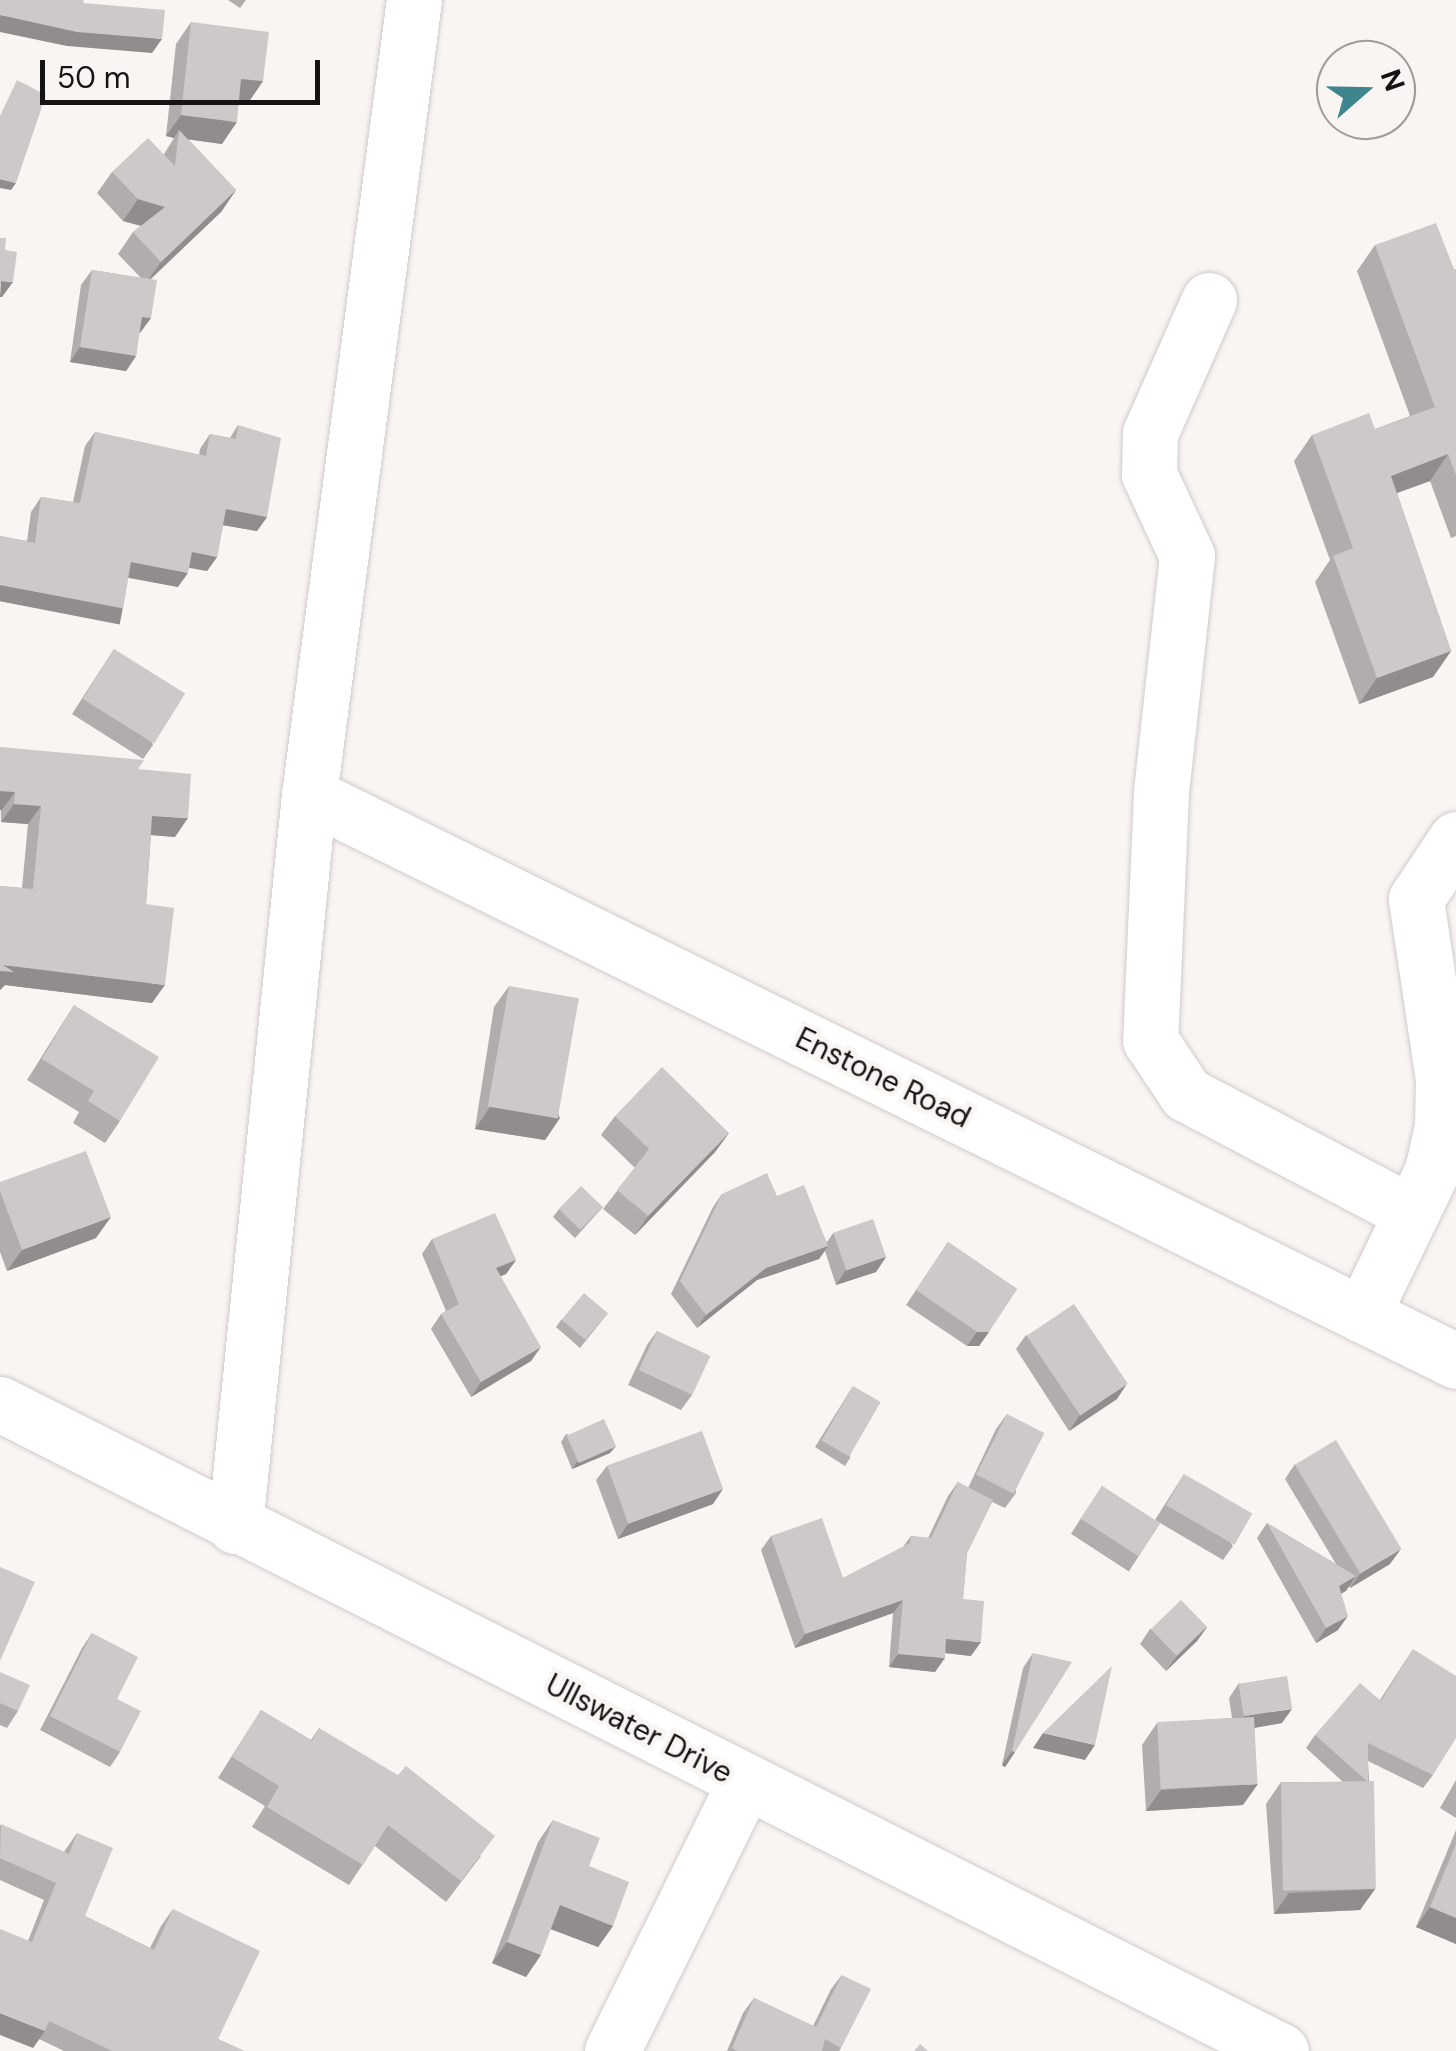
<!DOCTYPE html>
<html>
<head>
<meta charset="utf-8">
<style>
  body { margin:0 }
  #map { position:relative; width:1456px; height:2051px; overflow:hidden; background:#f9f5f3; font-family:"DM Sans",sans-serif }
  div>[style] { position:absolute }
  .roads { filter:drop-shadow(0 0 2px #d0cbca) drop-shadow(0 0 2px #d0cbca) }
  .minor>* { height:55px; margin:-27.5px; padding:0 27.5px; transform-origin:27.5px; border-radius:27.5px; background:#fff }
  .wall>* { inset:0; background:#b0adac; transform-origin:0 0 }
  .shaded-wall>* { inset:0; background:#908d8c; transform-origin:0 0 }
  .building>* { inset:0; background:#cdc9c8; transform-origin:0 0 }
  span { translate:-50% -50%; white-space:nowrap; text-align:center; line-height:1.15; -webkit-text-stroke:9px #f9f5f3; paint-order:stroke }
  .street-label { font-size:30px; color:#151413 }
  .north { position:absolute; left:1316px; top:40px; width:100px; height:100px; box-sizing:border-box; background:#f9f5f3; border:2px solid #9e9b99; border-radius:50%; rotate:70deg; font-size:28px; font-weight:700; line-height:40px; text-align:center; color:#151413 }
  .north::after { content:''; display:block; margin:auto; width:35px; height:45px; background:#3e858e; clip-path:polygon(50% 0,100% 100%,50% 72%,0 100%) }
  .scale { position:absolute; left:40px; top:60px; width:280px; height:45px; box-sizing:border-box; border:5px solid #151413; border-top:0; padding-left:12px; font-size:30px; line-height:35px; white-space:nowrap; color:#151413; -webkit-text-stroke:8px #f9f5f3; paint-order:stroke }
</style>
</head>
<body>
<div id="map">
  <div class="roads">
    <div class="minor">
      <i style="left:1209px;top:300px;width:145px;rotate:113.9deg"></i>
      <i style="left:1150px;top:433px;width:41px;rotate:91.4deg"></i>
      <i style="left:1149px;top:474px;width:90px;rotate:65.1deg"></i>
      <i style="left:1187px;top:556px;width:238px;rotate:96.3deg"></i>
      <i style="left:1161px;top:793px;width:247px;rotate:92.5deg"></i>
      <i style="left:1150px;top:1040px;width:65px;rotate:56.3deg"></i>
      <i style="left:1186px;top:1094px;width:255px;rotate:27.8deg"></i>
      <i style="left:309px;top:795px;width:1279px;rotate:26.26deg"></i>
      <i style="left:1362px;top:1315px;width:160px;rotate:-64.1deg"></i>
      <i style="left:1432px;top:1171px;width:46px;rotate:-77.5deg"></i>
      <i style="left:1442px;top:1126px;width:46px;rotate:-88.8deg"></i>
      <i style="left:1443px;top:1080px;width:183px;rotate:-98.5deg"></i>
      <i style="left:1416px;top:899px;width:72px;rotate:-56.3deg"></i>
      <i style="left:0;top:1404px;width:1435px;rotate:26.8deg"></i>
      <i style="left:235px;top:1526px;width:735px;rotate:-84.22deg"></i>
      <i style="left:309px;top:795px;width:802px;rotate:-82.48deg"></i>
      <i style="left:612px;top:2051px;width:300px;rotate:-63.7deg"></i>
    </div>
  </div>
  <div class="wall">
    <i style="clip-path:polygon(228px 0,246px 0,240px 8px)"></i>
    <i style="clip-path:polygon(191px 22px,263px 81px,248px 103px,239px 102px,222px 144px,188px 139px,236px 190px,221px 212px,150px 280px,151px 318px,139px 333px,136px 356px,126px 371px,70px 362px,81px 285px,92px 270px,141px 278px,118px 254px,133px 232px,141px 226px,123px 221px,97px 193px,112px 172px,164px 154px,174px 138px,166px 136px,176px 44px)"></i>
    <i style="clip-path:polygon(1375px 245px,1454px 269px,1456px 269px,1456px 536px,1451px 538px,1430px 481px,1397px 493px,1451px 651px,1433px 677px,1359px 704px,1315px 582px,1330px 560px,1294px 461px,1312px 435px,1375px 429px,1410px 416px,1357px 271px)"></i>
    <i style="clip-path:polygon(238px 425px,267px 517px,257px 531px,223px 525px,217px 557px,207px 571px,189px 568px,178px 587px,128px 578px,123px 608px,113px 622px,0 601px,0 536px,27px 541px,31px 512px,41px 497px,73px 502px,85px 446px,95px 432px,199px 455px,200px 449px,210px 434px,230px 438px)"></i>
    <i style="clip-path:polygon(114px 649px,153px 745px,143px 759px,72px 714px)"></i>
    <i style="clip-path:polygon(0 747px,138px 769px,175px 837px,151px 835px,146px 904px,152px 1003px,5px 985px,0 990px,0 886px,22px 888px,28px 824px,1px 822px)"></i>
    <i style="clip-path:polygon(509px 986px,560px 1118px,545px 1140px,475px 1129px,494px 1007px)"></i>
    <i style="clip-path:polygon(74px 1005px,120px 1121px,105px 1143px,73px 1123px,79px 1112px,27px 1080px)"></i>
    <i style="clip-path:polygon(615px 1116px,729px 1133px,715px 1152px,635px 1235px,603px 1209px,635px 1168px,601px 1135px)"></i>
    <i style="clip-path:polygon(0 1182px,96px 1238px,7px 1271px,0 1252px)"></i>
    <i style="clip-path:polygon(722px 1194px,777px 1196px,827px 1242px,833px 1233px,886px 1257px,876px 1272px,836px 1285px,825px 1251px,819px 1259px,757px 1280px,697px 1328px,671px 1294px,713px 1207px)"></i>
    <i style="clip-path:polygon(603px 1207px,575px 1238px,553px 1217px,559px 1209px)"></i>
    <i style="clip-path:polygon(432px 1239px,516px 1260px,506px 1274px,500px 1276px,531px 1361px,471px 1397px,431px 1329px,441px 1314px,446px 1311px,422px 1254px)"></i>
    <i style="clip-path:polygon(948px 1242px,1017px 1289px,979px 1346px,967px 1346px,906px 1305px)"></i>
    <i style="clip-path:polygon(608px 1313px,580px 1348px,556px 1327px,561px 1320px)"></i>
    <i style="clip-path:polygon(657px 1331px,692px 1395px,681px 1410px,628px 1385px,647px 1345px)"></i>
    <i style="clip-path:polygon(1026px 1335px,1117px 1399px,1069px 1431px,1016px 1349px)"></i>
    <i style="clip-path:polygon(853px 1386px,850px 1458px,845px 1466px,815px 1447px)"></i>
    <i style="clip-path:polygon(1007px 1414px,1016px 1493px,1005px 1508px,992px 1502px,967px 1553px,963px 1599px,971px 1656px,945px 1653px,935px 1672px,889px 1667px,893px 1613px,795px 1648px,761px 1550px,771px 1536px,843px 1578px,903px 1547px,911px 1536px,928px 1538px,948px 1496px,958px 1482px,968px 1488px,996px 1429px)"></i>
    <i style="clip-path:polygon(566px 1434px,616px 1446px,610px 1453px,572px 1469px,561px 1442px)"></i>
    <i style="clip-path:polygon(1295px 1464px,1390px 1564px,1350px 1588px,1349px 1586px,1341px 1594px,1338px 1630px,1316px 1643px,1257px 1538px,1267px 1523px,1336px 1564px,1285px 1479px)"></i>
    <i style="clip-path:polygon(607px 1466px,713px 1504px,618px 1539px,596px 1480px)"></i>
    <i style="clip-path:polygon(1184px 1474px,1233px 1546px,1223px 1560px,1155px 1520px)"></i>
    <i style="left:1102px;top:1486px;width:69px;height:57px;rotate:33deg"></i>
    <i style="clip-path:polygon(1207px 1627px,1197px 1641px,1166px 1671px,1140px 1644px,1150px 1629px)"></i>
    <i style="clip-path:polygon(92px 1633px,117px 1699px,120px 1752px,110px 1767px,40px 1730px,82px 1648px)"></i>
    <i style="clip-path:polygon(1413px 1649px,1433px 1775px,1423px 1788px,1368px 1761px,1375px 1889px,1360px 1910px,1274px 1914px,1266px 1804px,1281px 1782px,1343px 1782px,1306px 1748px,1315px 1735px,1380px 1700px)"></i>
    <i style="clip-path:polygon(1033px 1653px,1015px 1752px,1005px 1767px,1002px 1765px,1023px 1668px)"></i>
    <i style="clip-path:polygon(0 1672px,18px 1711px,7px 1728px,0 1725px)"></i>
    <i style="clip-path:polygon(1239px 1683px,1282px 1723px,1255px 1728px,1243px 1805px,1146px 1811px,1142px 1745px,1157px 1723px,1232px 1718px,1229px 1698px)"></i>
    <i style="clip-path:polygon(261px 1710px,311px 1740px,319px 1728px,481px 1856px,446px 1902px,375px 1846px,349px 1885px,252px 1827px,265px 1806px,218px 1778px)"></i>
    <i style="clip-path:polygon(1456px 1780px,1456px 1818px,1440px 1808px)"></i>
    <i style="clip-path:polygon(553px 1820px,589px 1866px,613px 1926px,598px 1947px,551px 1929px,526px 1977px,492px 1963px,538px 1842px)"></i>
    <i style="clip-path:polygon(0 1825px,64px 1852px,77px 1833px,85px 1916px,150px 1948px,161px 1926px,173px 1909px,218px 2039px,244px 2051px,64px 2051px,39px 2039px,33px 2048px,28px 1941px,44px 1900px,0 1880px)"></i>
    <i style="clip-path:polygon(1456px 1830px,1456px 1944px,1416px 1927px)"></i>
    <i style="clip-path:polygon(842px 1975px,841px 2048px,839px 2051px,727px 2051px,743px 2013px,754px 1998px,813px 2026px,831px 1989px)"></i>
  </div>
  <div class="shaded-wall">
    <i style="clip-path:polygon(0 15px,162px 39px,152px 53px,67px 46px,0 32px)"></i>
    <i style="clip-path:polygon(241px 79px,263px 81px,248px 103px,226px 100px)"></i>
    <i style="clip-path:polygon(181px 115px,237px 122px,222px 144px,178px 138px,179px 130px,174px 138px,166px 136px)"></i>
    <i style="clip-path:polygon(0 179px,16px 183px,11px 190px,0 188px)"></i>
    <i style="clip-path:polygon(236px 190px,221px 212px,146px 283px,161px 262px)"></i>
    <i style="clip-path:polygon(138px 199px,165px 207px,150px 228px,123px 221px)"></i>
    <i style="clip-path:polygon(1px 281px,13px 282px,2px 297px,0 297px)"></i>
    <i style="clip-path:polygon(142px 317px,151px 318px,140px 333px,131px 331px)"></i>
    <i style="clip-path:polygon(80px 347px,136px 356px,126px 371px,70px 362px)"></i>
    <i style="clip-path:polygon(1448px 454px,1430px 481px,1372px 502px,1391px 476px)"></i>
    <i style="clip-path:polygon(226px 509px,267px 517px,257px 531px,216px 524px)"></i>
    <i style="clip-path:polygon(192px 552px,217px 557px,207px 571px,182px 566px)"></i>
    <i style="clip-path:polygon(131px 562px,188px 573px,178px 587px,121px 576px)"></i>
    <i style="left:0;top:585px;width:125px;height:16px;rotate:11deg"></i>
    <i style="clip-path:polygon(1451px 651px,1433px 677px,1359px 704px,1377px 678px)"></i>
    <i style="clip-path:polygon(0 791px,15px 792px,2px 810px,0 810px)"></i>
    <i style="clip-path:polygon(14px 804px,41px 806px,28px 824px,1px 822px)"></i>
    <i style="clip-path:polygon(152px 816px,188px 818px,175px 837px,139px 834px)"></i>
    <i style="clip-path:polygon(3px 965px,165px 985px,152px 1003px,5px 985px,0 990px,0 969px)"></i>
    <i style="clip-path:polygon(490px 1107px,560px 1118px,545px 1140px,475px 1129px)"></i>
    <i style="clip-path:polygon(729px 1133px,715px 1152px,635px 1235px,648px 1216px)"></i>
    <i style="clip-path:polygon(111px 1217px,96px 1238px,7px 1271px,22px 1250px)"></i>
    <i style="clip-path:polygon(828px 1246px,819px 1259px,757px 1280px,697px 1328px,706px 1315px,766px 1268px)"></i>
    <i style="clip-path:polygon(886px 1257px,876px 1272px,836px 1285px,846px 1270px)"></i>
    <i style="clip-path:polygon(516px 1260px,506px 1274px,485px 1283px,496px 1268px)"></i>
    <i style="clip-path:polygon(977px 1332px,989px 1332px,979px 1346px,967px 1346px)"></i>
    <i style="clip-path:polygon(541px 1347px,531px 1361px,471px 1397px,481px 1382px)"></i>
    <i style="clip-path:polygon(1127px 1384px,1117px 1399px,1069px 1431px,1079px 1416px)"></i>
    <i style="clip-path:polygon(616px 1446px,610px 1453px,572px 1469px,577px 1462px)"></i>
    <i style="clip-path:polygon(723px 1489px,713px 1504px,618px 1539px,628px 1524px)"></i>
    <i style="clip-path:polygon(1401px 1549px,1390px 1564px,1350px 1588px,1360px 1574px)"></i>
    <i style="clip-path:polygon(1356px 1576px,1346px 1591px,1328px 1601px,1339px 1586px)"></i>
    <i style="clip-path:polygon(903px 1600px,893px 1613px,795px 1648px,805px 1634px)"></i>
    <i style="clip-path:polygon(1348px 1616px,1338px 1630px,1316px 1643px,1326px 1628px)"></i>
    <i style="clip-path:polygon(1207px 1627px,1197px 1641px,1166px 1671px,1176px 1657px)"></i>
    <i style="clip-path:polygon(946px 1639px,981px 1642px,971px 1656px,937px 1652px)"></i>
    <i style="clip-path:polygon(898px 1654px,945px 1658px,935px 1672px,889px 1667px)"></i>
    <i style="clip-path:polygon(1292px 1709px,1282px 1723px,1234px 1731px,1244px 1716px)"></i>
    <i style="clip-path:polygon(1043px 1733px,1095px 1745px,1085px 1760px,1033px 1748px)"></i>
    <i style="clip-path:polygon(1012px 1751px,1015px 1752px,1005px 1767px,1002px 1765px)"></i>
    <i style="clip-path:polygon(1258px 1784px,1243px 1805px,1146px 1811px,1161px 1790px)"></i>
    <i style="clip-path:polygon(1375px 1889px,1360px 1910px,1274px 1914px,1289px 1893px)"></i>
    <i style="clip-path:polygon(560px 1905px,613px 1926px,598px 1947px,545px 1927px)"></i>
    <i style="clip-path:polygon(1430px 1907px,1456px 1918px,1456px 1944px,1416px 1927px)"></i>
    <i style="clip-path:polygon(507px 1942px,541px 1955px,526px 1977px,492px 1963px)"></i>
    <i style="clip-path:polygon(0 2013px,45px 2031px,33px 2048px,0 2035px)"></i>
  </div>
  <div class="building">
    <i style="clip-path:polygon(0 0,84px 0,83px 3px,165px 10px,162px 39px,77px 32px,0 15px)"></i>
    <i style="clip-path:polygon(191px 22px,269px 32px,263px 81px,241px 79px,237px 122px,181px 115px)"></i>
    <i style="clip-path:polygon(17px 80px,46px 95px,16px 183px,0 179px,0 116px)"></i>
    <i style="clip-path:polygon(179px 130px,236px 190px,161px 262px,133px 232px,165px 207px,138px 199px,112px 172px,148px 138px,175px 166px)"></i>
    <i style="clip-path:polygon(1436px 223px,1454px 269px,1456px 269px,1456px 475px,1448px 454px,1391px 476px,1451px 651px,1377px 678px,1333px 556px,1353px 548px,1312px 435px,1369px 413px,1375px 429px,1435px 407px,1375px 245px)"></i>
    <i style="clip-path:polygon(0 238px,6px 238px,5px 250px,17px 252px,13px 282px,1px 281px,0 291px)"></i>
    <i style="clip-path:polygon(92px 270px,157px 280px,151px 318px,142px 317px,136px 356px,80px 347px)"></i>
    <i style="clip-path:polygon(238px 425px,281px 438px,267px 517px,226px 509px,217px 557px,192px 552px,188px 573px,131px 562px,123px 608px,0 585px,0 536px,35px 543px,41px 497px,80px 503px,95px 432px,206px 456px,210px 434px,236px 439px)"></i>
    <i style="left:114px;top:649px;width:84px;height:59px;rotate:32deg"></i>
    <i style="clip-path:polygon(0 747px,144px 760px,138px 769px,191px 774px,188px 818px,152px 816px,146px 904px,174px 908px,165px 985px,3px 965px,14px 972px,0 971px,0 886px,33px 889px,41px 806px,14px 804px,15px 792px,0 791px)"></i>
    <i style="left:509px;top:986px;width:71px;height:122px;rotate:10deg"></i>
    <i style="clip-path:polygon(74px 1005px,159px 1057px,120px 1121px,88px 1101px,94px 1091px,42px 1059px)"></i>
    <i style="clip-path:polygon(662px 1067px,729px 1133px,648px 1216px,617px 1190px,649px 1149px,615px 1116px)"></i>
    <i style="clip-path:polygon(86px 1151px,111px 1217px,22px 1250px,0 1191px,0 1182px)"></i>
    <i style="clip-path:polygon(767px 1173px,777px 1196px,804px 1185px,828px 1246px,766px 1268px,706px 1315px,680px 1281px,722px 1194px)"></i>
    <i style="left:581px;top:1186px;width:30px;height:32px;rotate:44deg"></i>
    <i style="clip-path:polygon(495px 1213px,516px 1260px,496px 1268px,541px 1347px,481px 1382px,441px 1314px,459px 1304px,432px 1239px)"></i>
    <i style="left:873px;top:1219px;width:40px;height:42px;rotate:71deg"></i>
    <i style="clip-path:polygon(948px 1242px,1017px 1289px,989px 1332px,977px 1332px,916px 1290px)"></i>
    <i style="left:584px;top:1293px;width:31px;height:35px;rotate:40deg"></i>
    <i style="left:1074px;top:1304px;width:96px;height:57px;rotate:56deg"></i>
    <i style="left:657px;top:1331px;width:59px;height:43px;rotate:25deg"></i>
    <i style="left:853px;top:1386px;width:32px;height:63px;rotate:30deg"></i>
    <i style="left:1007px;top:1414px;width:42px;height:68px;rotate:27deg"></i>
    <i style="left:604px;top:1419px;width:30px;height:41px;rotate:66deg"></i>
    <i style="left:702px;top:1431px;width:62px;height:101px;rotate:70deg"></i>
    <i style="left:1336px;top:1440px;width:127px;height:48px;rotate:59deg"></i>
    <i style="left:1184px;top:1474px;width:79px;height:36px;rotate:30deg"></i>
    <i style="clip-path:polygon(958px 1482px,993px 1500px,967px 1553px,963px 1599px,984px 1601px,981px 1642px,946px 1639px,945px 1658px,898px 1654px,903px 1600px,805px 1634px,771px 1536px,822px 1518px,843px 1578px,910px 1543px,911px 1536px,931px 1538px)"></i>
    <i style="left:1102px;top:1486px;width:69px;height:39px;rotate:33deg"></i>
    <i style="clip-path:polygon(1267px 1523px,1356px 1576px,1339px 1586px,1348px 1616px,1326px 1628px)"></i>
    <i style="clip-path:polygon(0 1567px,35px 1582px,0 1661px)"></i>
    <i style="left:1181px;top:1600px;width:37px;height:42px;rotate:46deg"></i>
    <i style="clip-path:polygon(92px 1633px,138px 1657px,117px 1699px,141px 1711px,120px 1752px,50px 1716px)"></i>
    <i style="clip-path:polygon(1413px 1649px,1456px 1676px,1456px 1738px,1433px 1775px,1368px 1743px,1368px 1782px,1315px 1735px,1360px 1683px,1381px 1701px)"></i>
    <i style="clip-path:polygon(1033px 1653px,1072px 1662px,1015px 1752px,1012px 1751px)"></i>
    <i style="clip-path:polygon(1112px 1666px,1095px 1745px,1043px 1733px)"></i>
    <i style="clip-path:polygon(0 1672px,30px 1685px,18px 1711px,0 1703px)"></i>
    <i style="left:1287px;top:1676px;width:33px;height:49px;rotate:81deg"></i>
    <i style="clip-path:polygon(261px 1710px,312px 1741px,319px 1728px,398px 1775px,406px 1766px,495px 1836px,461px 1881px,388px 1825px,363px 1865px,267px 1807px,279px 1786px,232px 1757px)"></i>
    <i style="left:1254px;top:1717px;width:67px;height:97px;rotate:87deg"></i>
    <i style="left:1374px;top:1781px;width:108px;height:93px;rotate:89deg"></i>
    <i style="clip-path:polygon(553px 1820px,600px 1838px,589px 1866px,629px 1882px,613px 1926px,560px 1905px,541px 1955px,507px 1942px)"></i>
    <i style="clip-path:polygon(1px 1824px,69px 1854px,77px 1833px,113px 1848px,85px 1916px,154px 1950px,173px 1909px,260px 1951px,218px 2039px,244px 2051px,112px 2051px,49px 2021px,45px 2031px,0 2013px,0 1929px,32px 1942px,56px 1883px,0 1858px)"></i>
    <i style="clip-path:polygon(1456px 1844px,1456px 1918px,1430px 1907px)"></i>
    <i style="clip-path:polygon(842px 1975px,871px 1989px,841px 2048px,825px 2039px,822px 2051px,737px 2051px,732px 2048px,754px 1998px,816px 2027px)"></i>
    <i style="clip-path:polygon(920px 2044px,928px 2051px,914px 2051px)"></i>
  </div>
  <div class="street-label">
    <span style="left:883px;top:1078px;rotate:26deg">Enstone Road</span>
    <span style="left:639px;top:1729px;rotate:27deg">Ullswater Drive</span>
  </div>
  <div class="north">N</div>
  <div class="scale">50 m</div>
</div>
</body>
</html>
